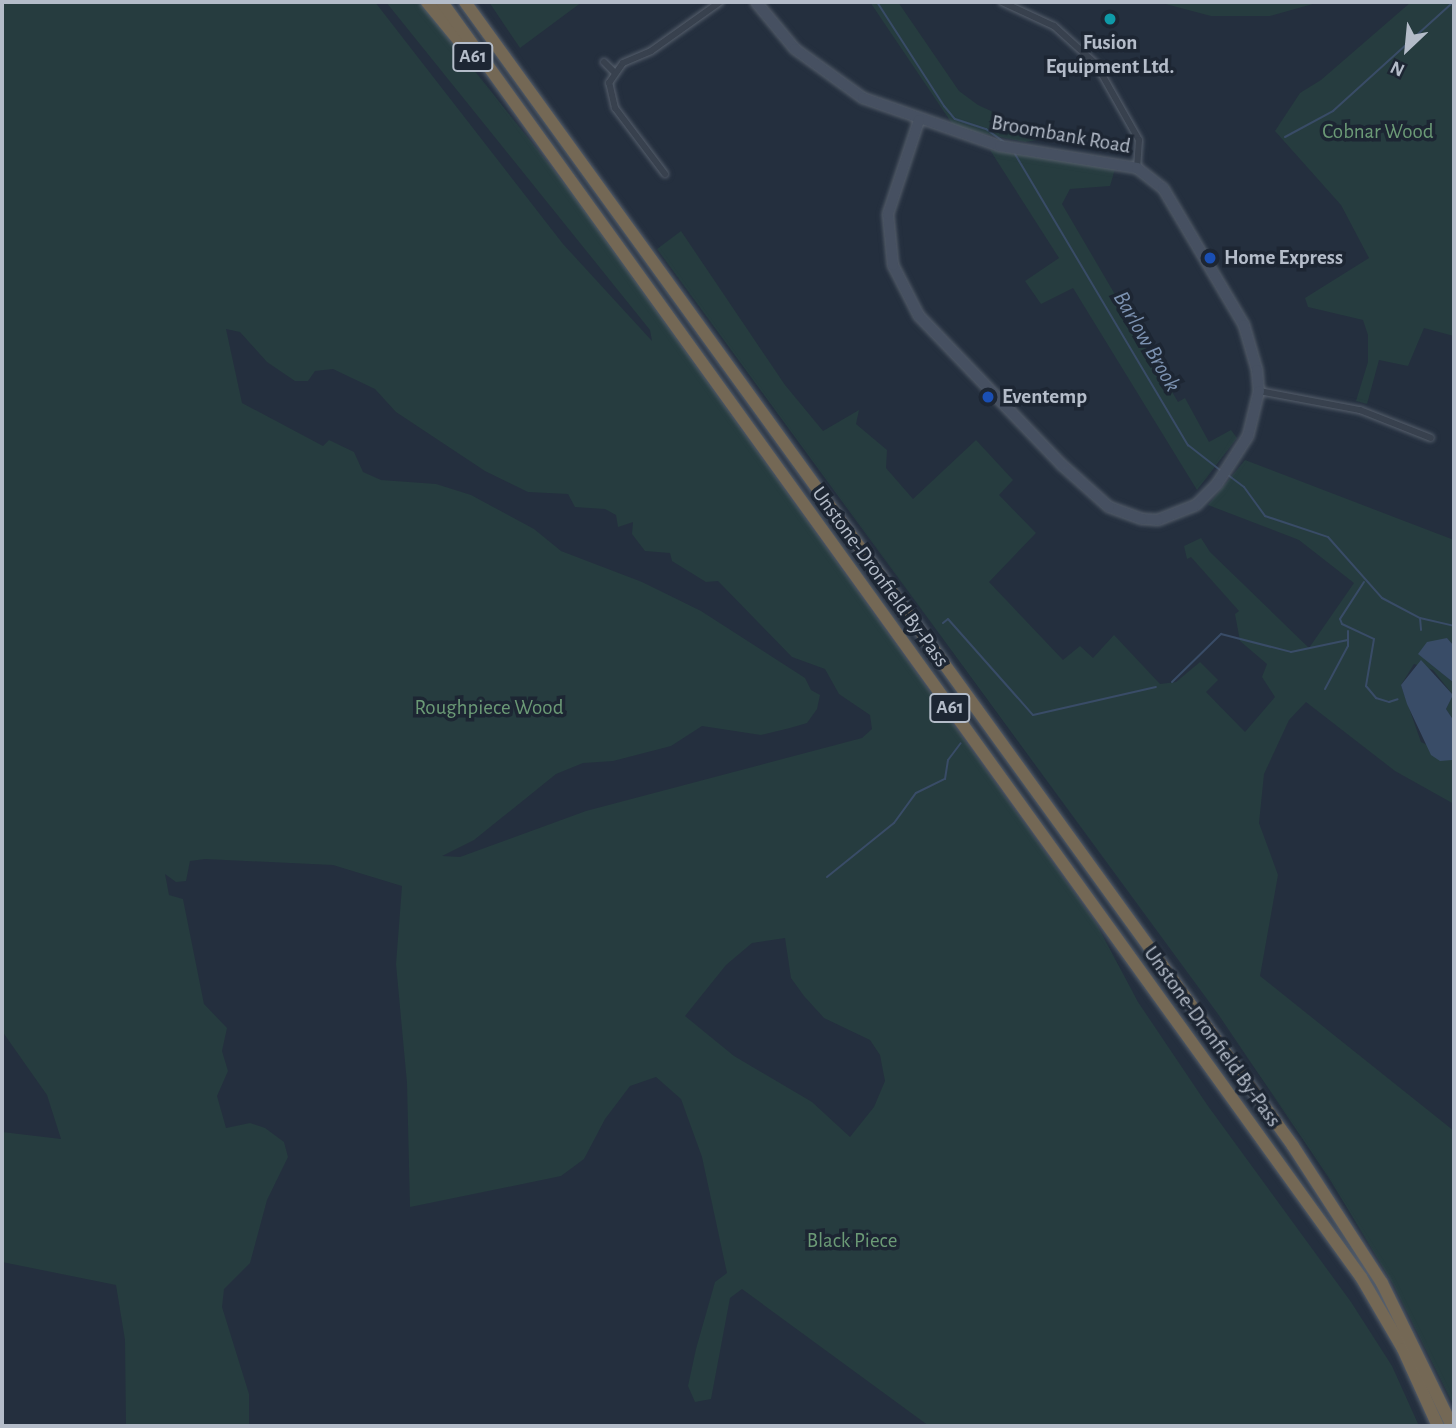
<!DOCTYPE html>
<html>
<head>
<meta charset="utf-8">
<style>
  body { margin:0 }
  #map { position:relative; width:1456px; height:1428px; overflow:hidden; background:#242f3e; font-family:"Alegreya Sans",sans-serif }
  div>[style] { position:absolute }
  .green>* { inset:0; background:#263c3f }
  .water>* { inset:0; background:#394c67 }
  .stream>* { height:2px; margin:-1px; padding:0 1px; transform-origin:1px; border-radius:1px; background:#394c67 }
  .roads { filter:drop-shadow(0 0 2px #565f6c) drop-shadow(0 0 2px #565f6c) }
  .street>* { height:6px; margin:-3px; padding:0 3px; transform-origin:3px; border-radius:3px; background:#38414e }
  .secondary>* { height:10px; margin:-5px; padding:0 5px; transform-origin:5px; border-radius:5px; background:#465061 }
  .highway>* { height:12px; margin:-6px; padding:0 6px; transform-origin:6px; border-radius:6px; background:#746855 }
  .dots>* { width:19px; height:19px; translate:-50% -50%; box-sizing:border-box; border:4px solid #1d2633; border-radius:50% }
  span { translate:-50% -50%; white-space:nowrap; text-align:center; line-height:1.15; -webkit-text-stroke:7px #1d2633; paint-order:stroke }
  .shield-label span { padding:2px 5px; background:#1d2633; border:2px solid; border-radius:5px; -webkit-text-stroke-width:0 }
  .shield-label { font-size:19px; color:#b4bcc9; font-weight:700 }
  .poi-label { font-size:21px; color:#b4bcc9; font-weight:700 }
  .left { translate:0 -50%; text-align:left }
  .park-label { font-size:21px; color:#6b9a76 }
  .street-label { font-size:21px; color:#b4bcc9 }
  .water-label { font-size:23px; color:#7c92b1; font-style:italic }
  .frame { position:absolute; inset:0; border:4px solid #b4bcc9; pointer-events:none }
  .north { position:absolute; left:1372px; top:14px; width:70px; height:70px; -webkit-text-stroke:5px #1d2633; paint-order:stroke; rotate:206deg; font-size:19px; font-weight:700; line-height:28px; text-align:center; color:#b4bcc9 }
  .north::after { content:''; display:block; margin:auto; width:24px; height:32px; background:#b4bcc9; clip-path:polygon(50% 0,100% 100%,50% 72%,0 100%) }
</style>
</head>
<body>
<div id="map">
  <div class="green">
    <i style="clip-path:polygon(evenodd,2px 2px,375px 2px,563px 244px,652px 341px,650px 330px,386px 2px,420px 2px,571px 192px,1097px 925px,1138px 1002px,1208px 1106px,1351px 1302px,1392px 1366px,1419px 1426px,929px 1426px,742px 1289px,730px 1298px,711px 1399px,695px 1402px,688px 1386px,696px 1349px,715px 1282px,727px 1273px,702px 1157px,681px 1099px,656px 1077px,630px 1086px,605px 1119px,584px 1159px,561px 1176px,410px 1207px,407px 1083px,396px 964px,402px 886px,333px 865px,205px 859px,190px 861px,186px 881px,176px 882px,165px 874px,169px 895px,183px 899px,204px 1004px,227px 1028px,222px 1051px,228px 1071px,217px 1096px,226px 1128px,250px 1123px,265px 1128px,284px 1142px,288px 1157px,267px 1200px,250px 1263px,224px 1289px,222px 1307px,249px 1394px,249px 1426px,126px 1426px,125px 1340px,116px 1285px,2px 1262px,2px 1132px,61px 1139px,47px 1095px,2px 1031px,2px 2px,226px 329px,240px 332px,267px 362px,295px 381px,308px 381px,315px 371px,333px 369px,375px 389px,396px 412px,485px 471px,528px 492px,568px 494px,575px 507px,605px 509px,616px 515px,618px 527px,633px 522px,632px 534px,645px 551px,670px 553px,672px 561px,706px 582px,718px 581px,792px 657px,825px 669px,839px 694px,870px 715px,872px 729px,862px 738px,586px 811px,460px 857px,442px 856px,474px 840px,556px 774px,583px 763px,613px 761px,671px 746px,702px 726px,761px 735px,790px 728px,807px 723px,817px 709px,820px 695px,811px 690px,805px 678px,701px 611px,642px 582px,561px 551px,534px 529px,471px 495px,436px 484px,381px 480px,363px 472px,354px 452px,329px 440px,323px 446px,242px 403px,226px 329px,2px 2px,785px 938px,791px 978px,804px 996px,824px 1018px,870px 1040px,880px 1055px,885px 1081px,874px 1107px,850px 1137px,812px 1102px,734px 1056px,685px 1016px,726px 965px,752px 943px,785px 938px)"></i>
    <i style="clip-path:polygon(489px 2px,582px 2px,520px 48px)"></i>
    <i style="clip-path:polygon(870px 2px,898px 2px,959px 91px,978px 105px,1049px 138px,1025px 142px,955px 128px)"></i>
    <i style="clip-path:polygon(1158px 2px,1320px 2px,1270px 16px,1211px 16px)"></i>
    <i style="clip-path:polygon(1411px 2px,1454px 2px,1454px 336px,1424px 328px,1408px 366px,1379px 360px,1367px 404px,1356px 401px,1368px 362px,1368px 335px,1363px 320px,1308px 307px,1305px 298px,1369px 258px,1341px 205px,1275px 131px,1300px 93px,1321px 80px)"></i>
    <i style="clip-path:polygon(990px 150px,1115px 169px,1110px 186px,1070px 189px,1062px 204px,1178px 402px,1185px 398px,1209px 442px,1231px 430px,1237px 438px,1197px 490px,1073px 288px,1041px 304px,1025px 281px,1059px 258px)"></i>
    <i style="clip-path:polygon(681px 231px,785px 385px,823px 431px,859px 410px,856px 424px,887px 450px,886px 468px,913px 499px,976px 440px,1013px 480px,999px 495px,1036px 533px,989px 582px,1063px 660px,1080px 646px,1093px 658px,1114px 635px,1160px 684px,1176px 682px,1200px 662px,1218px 680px,1206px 692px,1245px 732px,1275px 697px,1262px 677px,1267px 664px,1240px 641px,1235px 614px,1239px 611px,1191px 557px,1187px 559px,1184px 546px,1201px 538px,1210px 552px,1309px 648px,1354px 583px,1299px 540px,1208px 505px,1245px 460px,1454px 540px,1454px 646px,1447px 638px,1419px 654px,1454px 683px,1454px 721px,1446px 709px,1453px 695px,1433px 670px,1414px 664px,1401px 685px,1421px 742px,1454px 758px,1454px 804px,1395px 771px,1306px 702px,1289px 720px,1264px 774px,1259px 823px,1278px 875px,1260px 976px,1454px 1131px,1454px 1406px,1393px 1284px,1329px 1178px,1218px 1014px,657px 249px)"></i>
  </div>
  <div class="water">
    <i style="clip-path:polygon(1447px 638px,1454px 646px,1454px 683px,1418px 654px,1427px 642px)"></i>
    <i style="clip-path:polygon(1421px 660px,1453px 695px,1446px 709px,1454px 721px,1452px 760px,1440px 761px,1431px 755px,1407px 704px,1401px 685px)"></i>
  </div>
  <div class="stream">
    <i style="left:877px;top:2px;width:124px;rotate:57.2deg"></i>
    <i style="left:944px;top:106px;width:17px;rotate:50deg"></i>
    <i style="left:955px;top:119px;width:33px;rotate:18deg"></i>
    <i style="left:986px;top:129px;width:22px;rotate:36deg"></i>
    <i style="left:1285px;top:137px;width:55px;rotate:-28.4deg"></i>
    <i style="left:1333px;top:111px;width:162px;rotate:-42.2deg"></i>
    <i style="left:1015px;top:154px;width:339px;rotate:59.3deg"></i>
    <i style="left:1188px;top:445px;width:41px;rotate:38deg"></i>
    <i style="left:1228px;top:475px;width:20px;rotate:37deg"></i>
    <i style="left:1244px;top:487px;width:36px;rotate:54deg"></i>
    <i style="left:1265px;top:516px;width:66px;rotate:18.4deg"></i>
    <i style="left:1328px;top:537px;width:81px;rotate:48.5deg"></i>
    <i style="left:1382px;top:598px;width:43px;rotate:27.8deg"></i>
    <i style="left:1420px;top:618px;width:35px;rotate:13deg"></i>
    <i style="left:1364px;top:582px;width:44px;rotate:123deg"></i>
    <i style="left:1340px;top:619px;width:5px;rotate:68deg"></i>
    <i style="left:1342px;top:624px;width:35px;rotate:25deg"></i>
    <i style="left:1374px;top:639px;width:48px;rotate:99.7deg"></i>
    <i style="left:1366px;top:686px;width:16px;rotate:50deg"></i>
    <i style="left:1376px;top:698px;width:14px;rotate:17deg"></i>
    <i style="left:1389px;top:702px;width:9px;rotate:-18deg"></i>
    <i style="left:1420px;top:618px;width:12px;rotate:85deg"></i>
    <i style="left:943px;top:623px;width:6px;rotate:-39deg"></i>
    <i style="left:948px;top:619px;width:128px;rotate:48.5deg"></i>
    <i style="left:1033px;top:715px;width:126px;rotate:-12.8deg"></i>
    <i style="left:1172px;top:682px;width:69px;rotate:-44.4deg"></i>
    <i style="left:1221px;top:634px;width:72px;rotate:14.4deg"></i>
    <i style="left:1291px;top:652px;width:58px;rotate:-11.9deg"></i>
    <i style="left:1325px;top:689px;width:49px;rotate:-61.9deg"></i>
    <i style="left:1348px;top:646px;width:15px;rotate:-90deg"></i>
    <i style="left:827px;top:877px;width:86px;rotate:-38.9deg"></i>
    <i style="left:894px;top:823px;width:37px;rotate:-54deg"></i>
    <i style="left:916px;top:793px;width:32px;rotate:-26deg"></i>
    <i style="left:945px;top:779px;width:19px;rotate:-81deg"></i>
    <i style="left:948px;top:760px;width:21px;rotate:-53deg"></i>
  </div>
  <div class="roads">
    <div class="street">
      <i style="left:1002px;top:2px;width:57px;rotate:24.8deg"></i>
      <i style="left:1054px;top:26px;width:57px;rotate:42.1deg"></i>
      <i style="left:1096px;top:64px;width:87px;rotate:60.5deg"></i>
      <i style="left:1139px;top:140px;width:28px;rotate:94deg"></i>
      <i style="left:604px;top:62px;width:14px;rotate:45deg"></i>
      <i style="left:665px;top:174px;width:83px;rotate:-127.1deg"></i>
      <i style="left:615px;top:108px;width:26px;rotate:-103deg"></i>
      <i style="left:609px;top:83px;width:24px;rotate:-55deg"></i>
      <i style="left:623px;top:63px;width:30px;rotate:-23deg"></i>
      <i style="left:651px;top:51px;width:85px;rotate:-35.4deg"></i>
      <i style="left:1259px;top:391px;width:103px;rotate:10.7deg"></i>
      <i style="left:1360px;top:410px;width:76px;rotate:21.5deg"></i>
    </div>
    <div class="secondary">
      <i style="left:756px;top:2px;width:61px;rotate:50.3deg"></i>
      <i style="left:795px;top:49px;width:84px;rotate:35.8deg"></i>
      <i style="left:863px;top:98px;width:145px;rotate:19.3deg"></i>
      <i style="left:1000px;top:146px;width:139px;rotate:9.1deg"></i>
      <i style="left:1137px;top:168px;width:33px;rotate:38deg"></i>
      <i style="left:1163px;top:188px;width:159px;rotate:59.4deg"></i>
      <i style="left:1244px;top:325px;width:47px;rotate:73.9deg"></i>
      <i style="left:1257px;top:370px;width:21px;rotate:85deg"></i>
      <i style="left:1259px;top:391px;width:46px;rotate:103.7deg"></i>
      <i style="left:1248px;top:436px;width:57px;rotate:122.9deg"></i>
      <i style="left:1217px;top:484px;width:30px;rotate:135deg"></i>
      <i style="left:1196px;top:505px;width:41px;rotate:158.5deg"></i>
      <i style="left:1158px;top:520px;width:16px;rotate:-176deg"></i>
      <i style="left:1142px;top:519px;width:35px;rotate:-160deg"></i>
      <i style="left:1109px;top:507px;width:63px;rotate:-138.2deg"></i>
      <i style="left:1062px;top:465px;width:207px;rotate:-133.8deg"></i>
      <i style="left:919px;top:316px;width:57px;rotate:-117deg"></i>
      <i style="left:893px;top:265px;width:51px;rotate:-95.6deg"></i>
      <i style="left:888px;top:214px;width:99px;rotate:-71.7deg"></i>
    </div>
    <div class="highway">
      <i style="left:427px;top:2px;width:72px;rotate:50.6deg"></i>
      <i style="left:442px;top:2px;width:1572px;rotate:54.22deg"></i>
      <i style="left:1361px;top:1277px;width:83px;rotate:59.7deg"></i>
      <i style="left:1403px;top:1349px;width:85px;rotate:65.6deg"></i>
      <i style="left:465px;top:2px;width:1412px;rotate:54.1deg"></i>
      <i style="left:1293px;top:1146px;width:163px;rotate:57deg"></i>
      <i style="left:1382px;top:1283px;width:159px;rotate:63.9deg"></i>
    </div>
  </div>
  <div class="dots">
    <i style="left:1110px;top:19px;background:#0f9aa8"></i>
    <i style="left:1210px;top:258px;background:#1a4fb4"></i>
    <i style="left:988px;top:397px;background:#1a4fb4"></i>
  </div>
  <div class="shield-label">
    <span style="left:473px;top:57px">A61</span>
    <span style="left:950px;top:708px">A61</span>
  </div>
  <div class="poi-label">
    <span style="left:1110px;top:55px">Fusion<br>Equipment Ltd.</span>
    <span class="left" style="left:1224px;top:258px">Home Express</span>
    <span class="left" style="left:1002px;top:397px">Eventemp</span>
  </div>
  <div class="park-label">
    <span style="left:1378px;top:132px">Cobnar Wood</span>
    <span style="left:489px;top:708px">Roughpiece Wood</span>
    <span style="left:852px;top:1241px">Black Piece</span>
  </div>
  <div class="street-label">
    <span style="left:1061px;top:135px;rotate:10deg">Broombank Road</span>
    <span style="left:880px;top:577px;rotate:54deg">Unstone-Dronfield By-Pass</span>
    <span style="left:1212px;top:1037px;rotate:54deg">Unstone-Dronfield By-Pass</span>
  </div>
  <div class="water-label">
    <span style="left:1146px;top:342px;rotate:60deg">Barlow Brook</span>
  </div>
  <div class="frame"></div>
  <div class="north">N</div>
</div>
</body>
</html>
